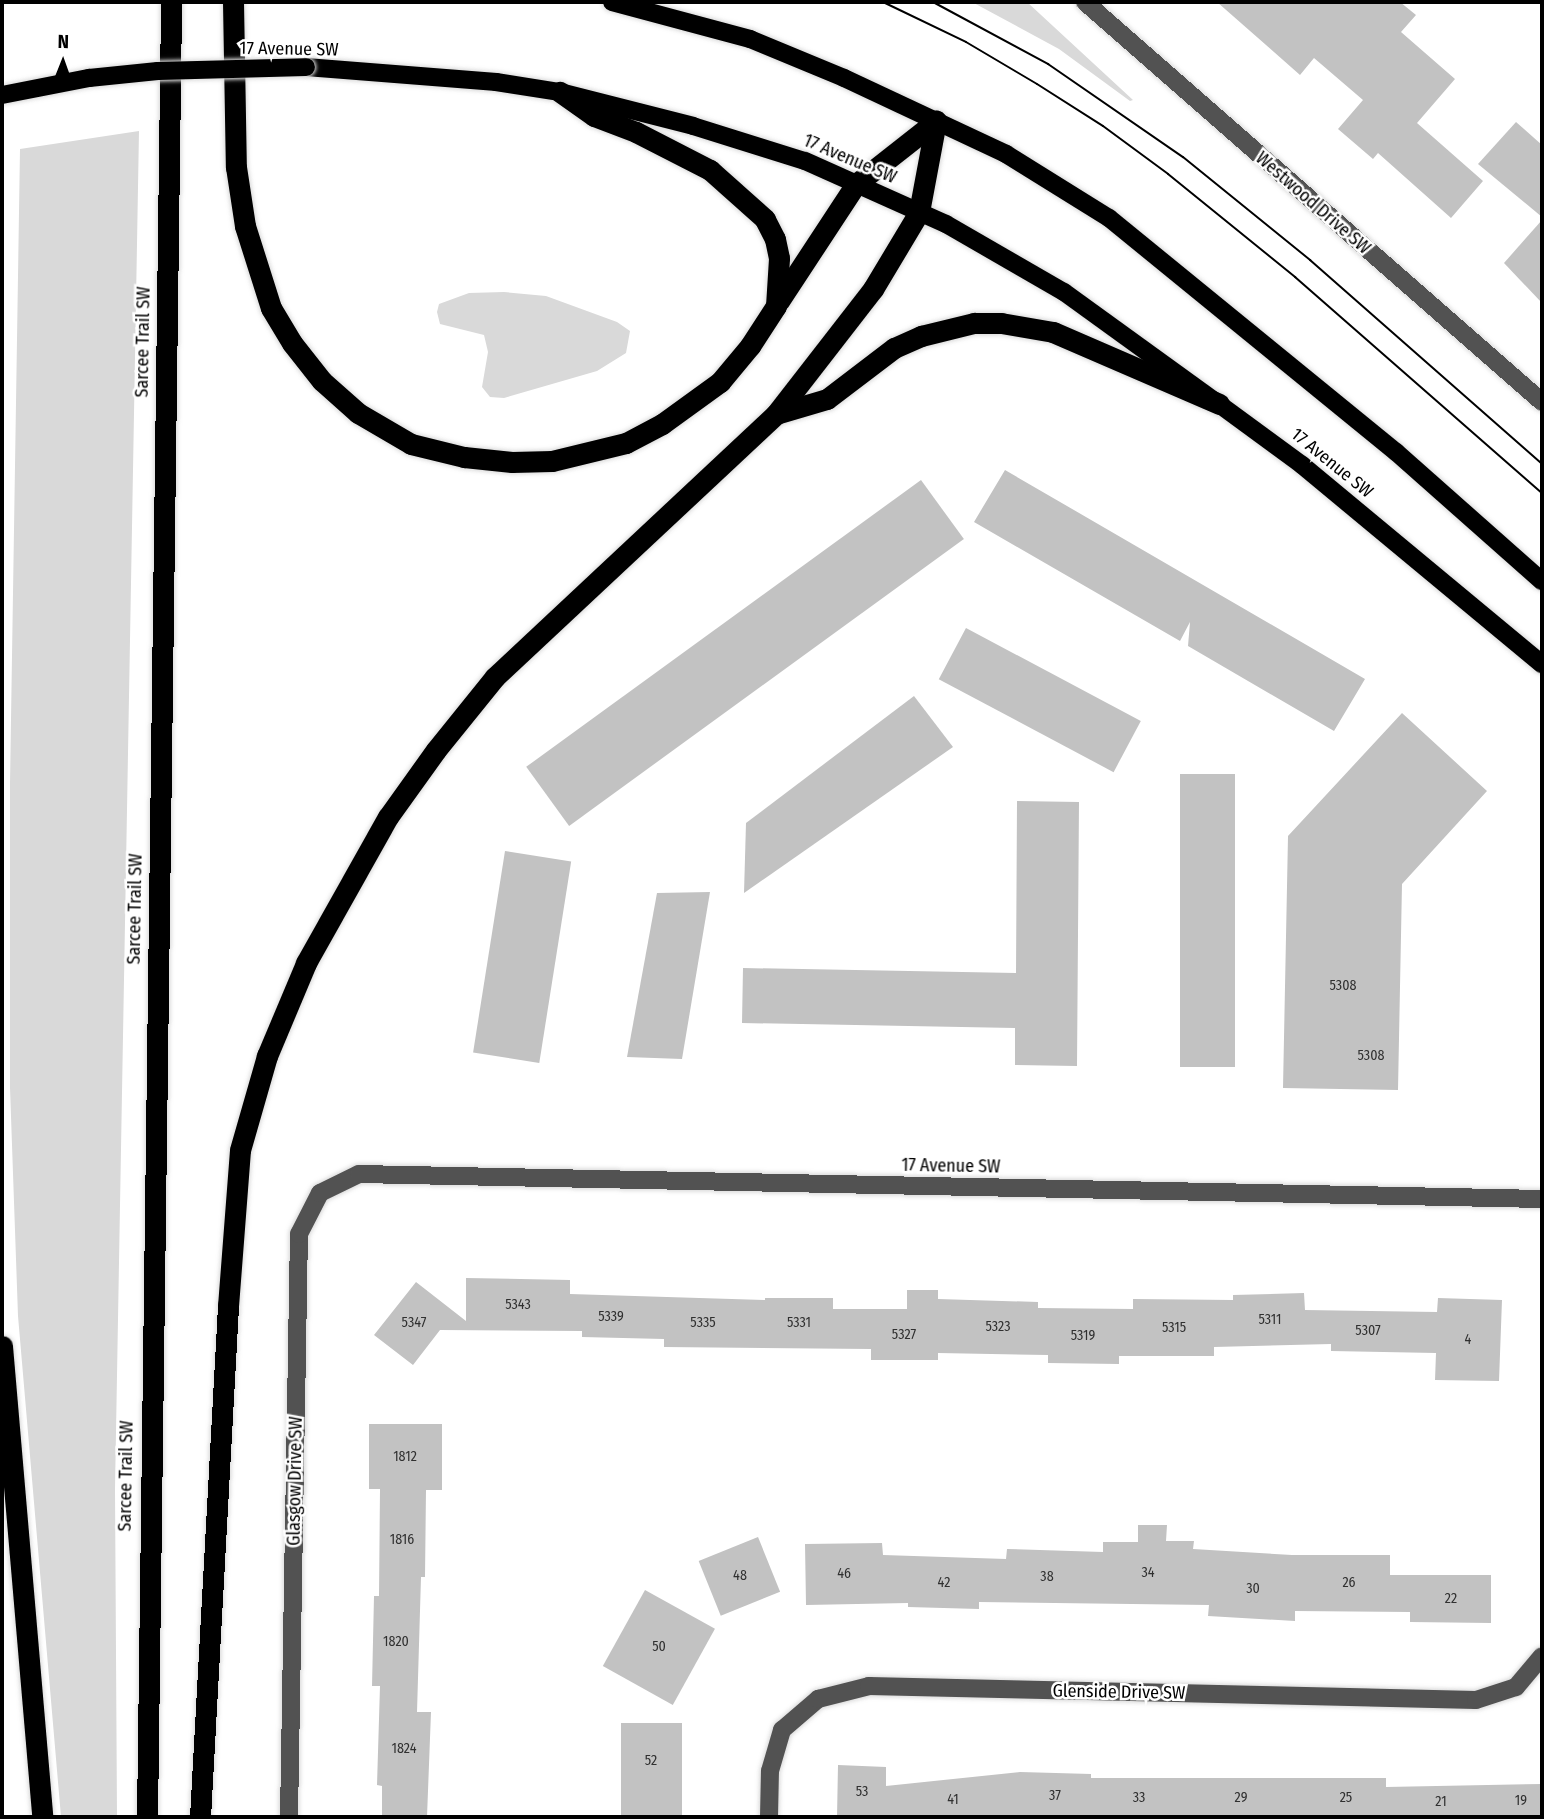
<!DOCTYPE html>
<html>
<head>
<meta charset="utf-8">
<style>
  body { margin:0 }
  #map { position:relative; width:1544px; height:1819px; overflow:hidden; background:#fff; font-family:"Fira Sans Condensed",sans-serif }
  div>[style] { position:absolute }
  .green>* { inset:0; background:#d9d9d9 }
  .building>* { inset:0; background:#c2c2c2; transform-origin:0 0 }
  .roads { filter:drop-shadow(0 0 2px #dbdbdb) drop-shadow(0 0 2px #dbdbdb) }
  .minor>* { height:18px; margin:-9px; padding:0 9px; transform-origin:9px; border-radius:9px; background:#525252 }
  .major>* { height:18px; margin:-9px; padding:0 9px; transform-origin:9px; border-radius:9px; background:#000 }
  .highway>* { height:21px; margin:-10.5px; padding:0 10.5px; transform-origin:10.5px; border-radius:10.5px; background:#000 }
  .tram>* { height:2px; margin:-1px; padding:0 1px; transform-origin:1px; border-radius:1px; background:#000 }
  .bridges { filter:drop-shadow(0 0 2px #dbdbdb) drop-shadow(0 0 2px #dbdbdb) }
  .major-bridge>* { height:18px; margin:-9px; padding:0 9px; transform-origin:9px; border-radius:9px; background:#000 }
  span { translate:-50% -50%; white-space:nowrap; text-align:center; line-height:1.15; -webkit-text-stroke:5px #fff; paint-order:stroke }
  .number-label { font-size:14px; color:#303030 }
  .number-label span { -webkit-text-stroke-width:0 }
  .street-label { font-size:18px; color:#000 }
  .frame { position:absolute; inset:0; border:4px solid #000; pointer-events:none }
  .north { position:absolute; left:28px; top:28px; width:70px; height:70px; -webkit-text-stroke:5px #fff; paint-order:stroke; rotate:1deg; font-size:19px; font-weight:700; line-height:28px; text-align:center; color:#000 }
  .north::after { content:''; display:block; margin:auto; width:24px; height:32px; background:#000; clip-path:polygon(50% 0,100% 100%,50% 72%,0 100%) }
</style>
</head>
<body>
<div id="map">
  <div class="green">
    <i style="clip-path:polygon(972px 2px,1027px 2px,1133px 100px,1130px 101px,1059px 49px)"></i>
    <i style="clip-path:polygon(139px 131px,115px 1489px,117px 1817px,61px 1817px,18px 1316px,10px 1088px,10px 783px,20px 149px)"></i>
    <i style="clip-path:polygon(504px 292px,546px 296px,617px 322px,630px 331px,626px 353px,597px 371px,504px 398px,490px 397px,482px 387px,488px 352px,484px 335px,440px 324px,437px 312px,439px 304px,469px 293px)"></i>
  </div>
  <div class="building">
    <i style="clip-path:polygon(1217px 2px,1400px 2px,1416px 15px,1401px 32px,1455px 79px,1417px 123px,1483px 181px,1451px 218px,1378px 153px,1373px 159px,1338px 129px,1363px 100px,1314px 58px,1300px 75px)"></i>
    <i style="clip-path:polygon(1516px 122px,1542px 145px,1542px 217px,1478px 164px)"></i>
    <i style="clip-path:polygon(1542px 220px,1542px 303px,1504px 263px)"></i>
    <i style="clip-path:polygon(1005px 470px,1365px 679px,1334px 731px,1188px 646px,1190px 622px,1180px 641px,974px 522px)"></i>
    <i style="left:921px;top:480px;width:73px;height:488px;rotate:54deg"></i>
    <i style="left:966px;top:628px;width:198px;height:58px;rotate:28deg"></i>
    <i style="clip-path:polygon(914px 696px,953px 747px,744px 893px,746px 823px)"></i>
    <i style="clip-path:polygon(1402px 713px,1487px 791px,1402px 884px,1398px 1090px,1283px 1088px,1288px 836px)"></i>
    <i style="left:1180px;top:774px;width:55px;height:293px"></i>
    <i style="clip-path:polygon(1017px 801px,1079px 802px,1077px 1066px,1015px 1065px,1015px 1028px,742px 1023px,743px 968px,1016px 973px)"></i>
    <i style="left:505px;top:851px;width:67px;height:204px;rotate:9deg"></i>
    <i style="clip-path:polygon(710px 892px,682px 1059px,627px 1057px,657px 893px)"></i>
    <i style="clip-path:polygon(466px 1278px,570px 1280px,570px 1294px,765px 1300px,765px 1298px,833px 1298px,833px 1309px,907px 1309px,907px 1290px,938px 1290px,938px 1299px,1038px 1302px,1038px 1308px,1133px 1309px,1133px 1299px,1233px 1300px,1233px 1295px,1304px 1293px,1305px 1310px,1437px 1312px,1438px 1298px,1502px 1300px,1499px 1381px,1435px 1380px,1436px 1353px,1331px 1351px,1331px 1344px,1214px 1347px,1214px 1356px,1119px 1356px,1119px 1364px,1048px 1363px,1048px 1355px,938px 1353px,938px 1360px,871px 1360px,871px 1349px,664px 1347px,664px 1339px,582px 1337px,582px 1331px,440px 1330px,413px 1365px,374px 1335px,416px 1282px,466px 1321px)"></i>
    <i style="clip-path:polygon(369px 1424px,442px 1424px,442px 1490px,426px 1490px,425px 1577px,421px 1577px,417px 1712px,431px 1712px,427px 1817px,382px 1817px,382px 1786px,377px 1785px,380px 1686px,372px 1686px,374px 1596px,379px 1596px,380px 1489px,369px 1489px)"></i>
    <i style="clip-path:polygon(1138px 1525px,1167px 1525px,1166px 1541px,1194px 1541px,1193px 1549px,1292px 1555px,1390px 1555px,1390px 1575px,1491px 1575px,1491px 1623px,1410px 1622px,1410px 1612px,1295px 1611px,1295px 1621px,1208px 1616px,1209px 1605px,979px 1602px,979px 1609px,908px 1607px,908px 1603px,806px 1605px,805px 1544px,882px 1543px,883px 1555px,1006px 1559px,1007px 1549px,1103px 1552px,1103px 1542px,1138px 1542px)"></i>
    <i style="left:758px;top:1537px;width:59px;height:64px;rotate:68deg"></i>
    <i style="left:645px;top:1590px;width:80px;height:87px;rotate:29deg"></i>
    <i style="left:621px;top:1723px;width:61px;height:94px"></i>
    <i style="clip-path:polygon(838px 1765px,886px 1767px,886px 1786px,1020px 1772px,1091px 1774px,1091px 1778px,1386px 1778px,1386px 1787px,1542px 1784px,1542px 1817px,837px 1817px)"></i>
  </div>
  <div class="roads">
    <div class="minor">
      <i style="left:1085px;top:2px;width:607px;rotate:41.19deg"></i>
      <i style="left:289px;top:1817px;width:583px;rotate:-89.02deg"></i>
      <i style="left:299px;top:1234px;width:46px;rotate:-62.9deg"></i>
      <i style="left:320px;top:1193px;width:43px;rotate:-26deg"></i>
      <i style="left:359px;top:1174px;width:1183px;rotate:1.21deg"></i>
      <i style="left:769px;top:1817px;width:46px;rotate:-88.8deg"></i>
      <i style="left:770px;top:1771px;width:43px;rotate:-73.7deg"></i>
      <i style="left:782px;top:1730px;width:48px;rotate:-40.7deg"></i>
      <i style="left:818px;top:1699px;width:53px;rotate:-14.3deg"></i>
      <i style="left:869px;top:1686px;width:607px;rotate:1.32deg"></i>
      <i style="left:1476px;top:1700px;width:42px;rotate:-18deg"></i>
      <i style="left:1516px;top:1687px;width:40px;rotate:-50deg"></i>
    </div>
    <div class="major">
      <i style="left:612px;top:2px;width:143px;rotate:15deg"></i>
      <i style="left:750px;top:39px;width:102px;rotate:22.5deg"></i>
      <i style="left:844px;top:78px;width:179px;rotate:25.1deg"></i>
      <i style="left:1006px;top:154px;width:121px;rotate:31.9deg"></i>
      <i style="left:1109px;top:218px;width:370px;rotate:39.2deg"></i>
      <i style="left:1396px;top:452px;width:195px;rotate:41.5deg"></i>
      <i style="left:306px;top:67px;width:191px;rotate:4.5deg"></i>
      <i style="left:496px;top:82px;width:65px;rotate:8.9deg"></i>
      <i style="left:560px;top:92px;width:137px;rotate:14.3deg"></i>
      <i style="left:693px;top:126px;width:117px;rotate:17.4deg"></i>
      <i style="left:805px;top:161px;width:154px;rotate:24.1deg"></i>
      <i style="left:946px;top:224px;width:136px;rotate:30deg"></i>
      <i style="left:1064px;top:292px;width:191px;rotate:35.9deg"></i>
      <i style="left:1219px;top:404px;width:103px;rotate:36.3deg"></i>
      <i style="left:1302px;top:465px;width:312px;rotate:39.7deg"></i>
    </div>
    <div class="highway">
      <i style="left:233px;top:2px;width:165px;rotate:89deg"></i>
      <i style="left:236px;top:167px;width:60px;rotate:81.3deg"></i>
      <i style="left:245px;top:226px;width:86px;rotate:72.4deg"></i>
      <i style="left:271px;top:308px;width:41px;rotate:59deg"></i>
      <i style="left:292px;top:343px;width:48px;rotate:51.7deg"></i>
      <i style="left:322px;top:381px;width:48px;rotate:41.6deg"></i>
      <i style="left:358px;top:413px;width:61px;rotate:30.3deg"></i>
      <i style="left:411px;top:444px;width:55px;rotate:13.8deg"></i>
      <i style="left:464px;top:457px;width:48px;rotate:5.9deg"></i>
      <i style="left:512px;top:462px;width:40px;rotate:-1.4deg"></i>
      <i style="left:552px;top:461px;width:76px;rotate:-13.7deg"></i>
      <i style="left:626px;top:443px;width:41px;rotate:-27.8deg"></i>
      <i style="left:662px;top:424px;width:72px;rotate:-35.9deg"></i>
      <i style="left:720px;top:382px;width:47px;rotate:-50.2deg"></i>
      <i style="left:750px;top:346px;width:48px;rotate:-57deg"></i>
      <i style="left:776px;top:306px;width:48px;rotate:-86.4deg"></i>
      <i style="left:779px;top:258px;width:19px;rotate:-102deg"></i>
      <i style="left:775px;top:239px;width:22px;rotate:-117deg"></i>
      <i style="left:765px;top:219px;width:74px;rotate:-138.3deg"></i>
      <i style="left:710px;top:170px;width:83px;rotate:-152.8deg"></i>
      <i style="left:636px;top:132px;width:45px;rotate:-159.1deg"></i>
      <i style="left:594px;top:116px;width:42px;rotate:-144.8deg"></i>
      <i style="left:779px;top:301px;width:140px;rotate:-56.7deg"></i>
      <i style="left:856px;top:184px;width:102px;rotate:-38.2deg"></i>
      <i style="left:776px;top:414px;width:53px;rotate:-16.4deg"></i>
      <i style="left:827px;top:399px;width:84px;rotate:-37.3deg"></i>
      <i style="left:894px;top:348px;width:30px;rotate:-24deg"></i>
      <i style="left:921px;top:336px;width:55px;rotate:-13.8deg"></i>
      <i style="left:974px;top:323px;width:27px"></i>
      <i style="left:1001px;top:323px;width:53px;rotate:9.8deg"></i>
      <i style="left:1053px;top:332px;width:181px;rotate:23.4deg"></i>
      <i style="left:2px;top:1346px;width:473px;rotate:85.1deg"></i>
      <i style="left:147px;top:1817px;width:1815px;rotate:-89.24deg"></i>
      <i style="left:200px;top:1817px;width:512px;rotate:-86.86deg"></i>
      <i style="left:228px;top:1306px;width:156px;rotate:-85.6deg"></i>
      <i style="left:240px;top:1150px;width:98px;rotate:-74deg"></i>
      <i style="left:267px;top:1056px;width:101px;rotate:-67.2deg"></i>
      <i style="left:306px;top:963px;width:167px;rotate:-60.7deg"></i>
      <i style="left:388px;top:817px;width:82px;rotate:-54.4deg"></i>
      <i style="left:436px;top:750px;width:94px;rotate:-51.1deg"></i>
      <i style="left:495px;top:677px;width:385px;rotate:-43.1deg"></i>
      <i style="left:776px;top:414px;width:158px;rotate:-52.2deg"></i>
      <i style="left:873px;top:289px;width:90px;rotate:-59.1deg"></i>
      <i style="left:919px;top:212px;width:93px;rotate:-79.4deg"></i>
    </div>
  </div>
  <div class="tram">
    <i style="left:883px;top:2px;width:92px;rotate:25.7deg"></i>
    <i style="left:966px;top:42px;width:82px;rotate:30.6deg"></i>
    <i style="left:1037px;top:84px;width:78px;rotate:32.5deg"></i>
    <i style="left:1103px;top:126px;width:81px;rotate:36.4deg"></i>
    <i style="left:1168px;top:174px;width:164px;rotate:39deg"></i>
    <i style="left:1295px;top:277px;width:328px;rotate:41.2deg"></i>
    <i style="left:933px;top:2px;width:131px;rotate:28.3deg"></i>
    <i style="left:1048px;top:64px;width:164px;rotate:34.6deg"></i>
    <i style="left:1183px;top:157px;width:164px;rotate:39deg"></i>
    <i style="left:1310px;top:260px;width:309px;rotate:41.3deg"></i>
  </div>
  <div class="bridges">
    <div class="major-bridge">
      <i style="left:2px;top:95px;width:89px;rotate:-11.1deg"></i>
      <i style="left:89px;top:78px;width:69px;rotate:-5.8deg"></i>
      <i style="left:158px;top:71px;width:148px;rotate:-1.5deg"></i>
    </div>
  </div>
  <div class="number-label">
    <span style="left:1343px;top:986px">5308</span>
    <span style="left:1371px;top:1056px">5308</span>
    <span style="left:518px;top:1305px">5343</span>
    <span style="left:611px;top:1317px">5339</span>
    <span style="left:1270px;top:1320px">5311</span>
    <span style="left:414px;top:1323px">5347</span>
    <span style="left:703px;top:1323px">5335</span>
    <span style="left:799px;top:1323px">5331</span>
    <span style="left:998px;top:1327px">5323</span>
    <span style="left:1174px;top:1328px">5315</span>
    <span style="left:1368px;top:1331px">5307</span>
    <span style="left:904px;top:1335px">5327</span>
    <span style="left:1083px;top:1336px">5319</span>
    <span style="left:1468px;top:1340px">4</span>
    <span style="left:405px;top:1457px">1812</span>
    <span style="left:402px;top:1540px">1816</span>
    <span style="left:1148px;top:1573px">34</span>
    <span style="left:844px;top:1574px">46</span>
    <span style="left:740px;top:1576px">48</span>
    <span style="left:1047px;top:1577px">38</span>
    <span style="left:944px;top:1583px">42</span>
    <span style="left:1349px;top:1583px">26</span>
    <span style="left:1253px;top:1589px">30</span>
    <span style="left:1451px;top:1599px">22</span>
    <span style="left:396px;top:1642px">1820</span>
    <span style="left:659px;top:1647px">50</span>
    <span style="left:404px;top:1749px">1824</span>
    <span style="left:651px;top:1761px">52</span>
    <span style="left:862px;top:1792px">53</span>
    <span style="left:1055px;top:1796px">37</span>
    <span style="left:1139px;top:1798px">33</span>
    <span style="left:1241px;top:1798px">29</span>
    <span style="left:1346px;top:1798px">25</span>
    <span style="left:953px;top:1800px">41</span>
    <span style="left:1521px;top:1801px">19</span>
    <span style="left:1441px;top:1802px">21</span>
  </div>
  <div class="street-label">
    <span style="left:289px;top:49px;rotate:1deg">17 Avenue SW</span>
    <span style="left:850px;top:159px;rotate:23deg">17 Avenue SW</span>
    <span style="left:1313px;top:203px;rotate:41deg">Westwood Drive SW</span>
    <span style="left:143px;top:342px;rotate:-89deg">Sarcee Trail SW</span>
    <span style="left:1332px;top:463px;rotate:39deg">17 Avenue SW</span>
    <span style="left:135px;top:909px;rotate:-89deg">Sarcee Trail SW</span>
    <span style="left:951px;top:1166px;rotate:1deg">17 Avenue SW</span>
    <span style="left:126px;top:1476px;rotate:-89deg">Sarcee Trail SW</span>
    <span style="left:295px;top:1481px;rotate:-89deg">Glasgow Drive SW</span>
    <span style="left:1119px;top:1692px;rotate:1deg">Glenside Drive SW</span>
  </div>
  <div class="frame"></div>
  <div class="north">N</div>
</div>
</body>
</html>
